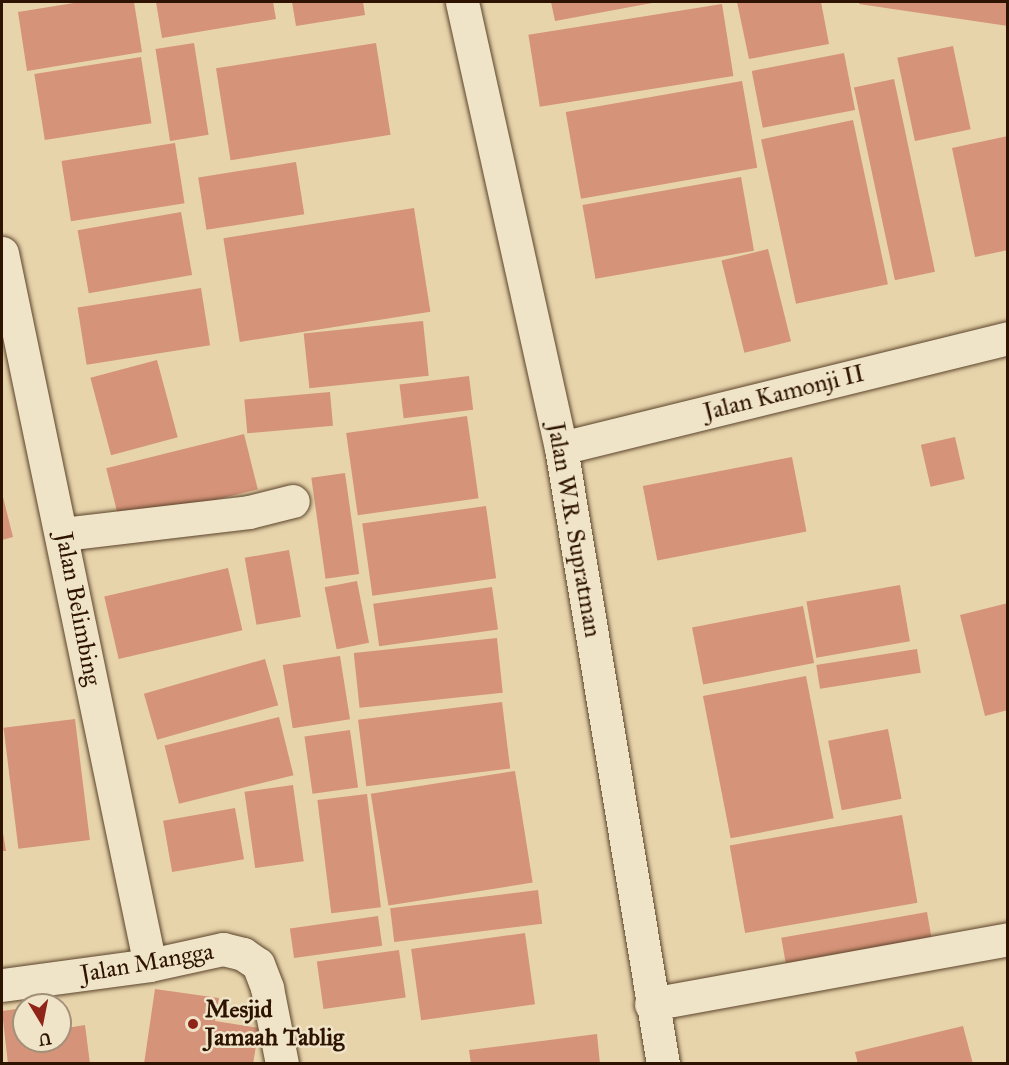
<!DOCTYPE html>
<html>
<head>
<meta charset="utf-8">
<style>
  body { margin:0 }
  #map { position:relative; width:1009px; height:1065px; overflow:hidden; background:#e7d4ab; font-family:"IM FELL Great Primer",serif }
  div>[style] { position:absolute }
  .building>* { inset:0; background:#d59379; transform-origin:0 0 }
  .roads { filter:drop-shadow(0 0 2px #5c442b) drop-shadow(0 0 2px #5c442b) }
  .minor>* { height:33px; margin:-16.5px; padding:0 16.5px; transform-origin:16.5px; border-radius:16.5px; background:#efe3c8 }
  .tertiary>* { height:33px; margin:-16.5px; padding:0 16.5px; transform-origin:16.5px; border-radius:16.5px; background:#efe3c8 }
  .dots>* { width:16px; height:16px; translate:-50% -50%; box-sizing:border-box; border:3px solid #efe3c8; border-radius:50% }
  span { translate:-50% -50%; white-space:nowrap; text-align:center; line-height:1.15; -webkit-text-stroke:5px #efe3c8; paint-order:stroke }
  .street-label { font-size:24px; color:#2e1400 }
  .poi-label { font-size:24px; color:#2e1400; font-weight:700 }
  .left { translate:0 -50%; text-align:left }
  .frame { position:absolute; inset:0; border:3px solid #2e1400; pointer-events:none }
  .north { position:absolute; left:12px; top:993px; width:60px; height:60px; box-sizing:border-box; background:#efe3c8; border:2px solid #a29078; border-radius:50%; rotate:170deg; font-size:16px; font-weight:700; line-height:24px; text-align:center; color:#2e1400 }
  .north::after { content:''; display:block; margin:auto; width:21px; height:27px; background:#8f2418; clip-path:polygon(50% 0,100% 100%,50% 72%,0 100%) }
</style>
</head>
<body>
<div id="map">
  <div class="building">
    <i style="clip-path:polygon(80px 2px,134px 2px,142px 52px,27px 71px,18px 12px)"></i>
    <i style="clip-path:polygon(156px 2px,273px 2px,276px 19px,162px 38px)"></i>
    <i style="clip-path:polygon(292px 2px,363px 2px,365px 15px,296px 26px)"></i>
    <i style="clip-path:polygon(551px 2px,652px 2px,652px 3px,555px 21px)"></i>
    <i style="clip-path:polygon(737px 2px,821px 2px,829px 44px,749px 59px)"></i>
    <i style="clip-path:polygon(860px 2px,1008px 2px,1008px 26px,859px 4px)"></i>
    <i style="left:722px;top:4px;width:73px;height:196px;rotate:81deg"></i>
    <i style="left:194px;top:43px;width:93px;height:39px;rotate:81deg"></i>
    <i style="left:376px;top:43px;width:93px;height:162px;rotate:81deg"></i>
    <i style="left:953px;top:46px;width:85px;height:57px;rotate:78deg"></i>
    <i style="left:844px;top:53px;width:58px;height:94px;rotate:79deg"></i>
    <i style="left:141px;top:57px;width:67px;height:108px;rotate:81deg"></i>
    <i style="left:894px;top:79px;width:197px;height:41px;rotate:78deg"></i>
    <i style="left:742px;top:81px;width:88px;height:179px;rotate:80deg"></i>
    <i style="left:853px;top:120px;width:168px;height:94px;rotate:78deg"></i>
    <i style="clip-path:polygon(1008px 136px,1008px 250px,975px 257px,952px 148px)"></i>
    <i style="left:175px;top:143px;width:61px;height:115px;rotate:81deg"></i>
    <i style="left:296px;top:162px;width:53px;height:99px;rotate:81deg"></i>
    <i style="left:741px;top:177px;width:75px;height:161px;rotate:80deg"></i>
    <i style="left:414px;top:208px;width:105px;height:193px;rotate:81deg"></i>
    <i style="left:181px;top:212px;width:64px;height:105px;rotate:80deg"></i>
    <i style="left:768px;top:249px;width:95px;height:48px;rotate:76deg"></i>
    <i style="left:201px;top:288px;width:58px;height:125px;rotate:81deg"></i>
    <i style="left:423px;top:321px;width:55px;height:120px;rotate:84deg"></i>
    <i style="left:157px;top:360px;width:80px;height:69px;rotate:75deg"></i>
    <i style="left:469px;top:376px;width:34px;height:70px;rotate:83deg"></i>
    <i style="left:330px;top:392px;width:34px;height:86px;rotate:85deg"></i>
    <i style="left:467px;top:416px;width:83px;height:122px;rotate:82deg"></i>
    <i style="left:244px;top:434px;width:57px;height:142px;rotate:76deg"></i>
    <i style="left:955px;top:437px;width:43px;height:35px;rotate:77deg"></i>
    <i style="left:792px;top:457px;width:76px;height:152px;rotate:79deg"></i>
    <i style="left:345px;top:473px;width:102px;height:34px;rotate:82deg"></i>
    <i style="clip-path:polygon(2px 493px,13px 537px,2px 540px)"></i>
    <i style="left:486px;top:506px;width:73px;height:125px;rotate:82deg"></i>
    <i style="left:289px;top:550px;width:68px;height:45px;rotate:80deg"></i>
    <i style="left:228px;top:568px;width:64px;height:127px;rotate:77deg"></i>
    <i style="left:357px;top:581px;width:63px;height:33px;rotate:79deg"></i>
    <i style="left:900px;top:585px;width:57px;height:95px;rotate:80deg"></i>
    <i style="left:492px;top:587px;width:43px;height:120px;rotate:82deg"></i>
    <i style="clip-path:polygon(1008px 603px,1008px 710px,985px 716px,960px 615px)"></i>
    <i style="left:803px;top:606px;width:58px;height:113px;rotate:79deg"></i>
    <i style="left:497px;top:638px;width:55px;height:144px;rotate:84deg"></i>
    <i style="left:917px;top:649px;width:24px;height:102px;rotate:81deg"></i>
    <i style="left:340px;top:656px;width:64px;height:58px;rotate:81deg"></i>
    <i style="left:265px;top:659px;width:48px;height:126px;rotate:74deg"></i>
    <i style="left:806px;top:676px;width:145px;height:105px;rotate:79deg"></i>
    <i style="left:502px;top:702px;width:67px;height:145px;rotate:83deg"></i>
    <i style="left:279px;top:717px;width:60px;height:118px;rotate:76deg"></i>
    <i style="left:75px;top:719px;width:122px;height:72px;rotate:83deg"></i>
    <i style="left:888px;top:729px;width:71px;height:61px;rotate:79deg"></i>
    <i style="left:350px;top:730px;width:58px;height:46px;rotate:82deg"></i>
    <i style="left:515px;top:771px;width:113px;height:146px;rotate:81deg"></i>
    <i style="left:293px;top:785px;width:77px;height:49px;rotate:82deg"></i>
    <i style="left:367px;top:794px;width:114px;height:50px;rotate:83deg"></i>
    <i style="left:235px;top:808px;width:52px;height:73px;rotate:80deg"></i>
    <i style="left:902px;top:815px;width:89px;height:175px;rotate:80deg"></i>
    <i style="clip-path:polygon(2px 827px,6px 851px,2px 851px)"></i>
    <i style="left:538px;top:890px;width:34px;height:149px;rotate:83deg"></i>
    <i style="left:927px;top:912px;width:36px;height:148px;rotate:80deg"></i>
    <i style="left:378px;top:916px;width:30px;height:89px;rotate:82deg"></i>
    <i style="left:525px;top:933px;width:72px;height:115px;rotate:82deg"></i>
    <i style="left:399px;top:950px;width:48px;height:83px;rotate:82deg"></i>
    <i style="clip-path:polygon(155px 989px,219px 998px,215px 1021px,259px 1028px,253px 1064px,144px 1064px)"></i>
    <i style="clip-path:polygon(24px 1008px,24px 1041px,60px 1041px,60px 1029px,85px 1025px,90px 1064px,8px 1064px,2px 1011px)"></i>
    <i style="clip-path:polygon(963px 1026px,973px 1064px,858px 1064px,855px 1052px)"></i>
    <i style="clip-path:polygon(597px 1034px,600px 1064px,471px 1064px,469px 1050px)"></i>
  </div>
  <div class="roads">
    <div class="minor">
      <i style="left:2px;top:253px;width:727px;rotate:78.26deg"></i>
      <i style="left:561px;top:448px;width:460px;rotate:-13.8deg"></i>
      <i style="left:63px;top:534px;width:187px;rotate:-6.7deg"></i>
      <i style="left:249px;top:512px;width:45px;rotate:-14deg"></i>
      <i style="left:2px;top:985px;width:149px;rotate:-7.7deg"></i>
      <i style="left:150px;top:965px;width:75px;rotate:-12.4deg"></i>
      <i style="left:223px;top:949px;width:21px;rotate:14deg"></i>
      <i style="left:243px;top:954px;width:18px;rotate:34deg"></i>
      <i style="left:258px;top:964px;width:26px;rotate:69deg"></i>
      <i style="left:267px;top:988px;width:77px;rotate:78.8deg"></i>
      <i style="left:651px;top:1004px;width:363px;rotate:-10.3deg"></i>
    </div>
    <div class="tertiary">
      <i style="left:462px;top:2px;width:457px;rotate:77.5deg"></i>
      <i style="left:561px;top:448px;width:624px;rotate:80.6deg"></i>
    </div>
  </div>
  <div class="dots">
    <i style="left:193px;top:1024px;background:#8f2418"></i>
  </div>
  <div class="street-label">
    <span style="left:784px;top:393px;rotate:-14deg">Jalan Kamonji II</span>
    <span style="left:574px;top:530px;rotate:80deg">Jalan W.R. Supratman</span>
    <span style="left:78px;top:609px;rotate:79deg">Jalan Belimbing</span>
    <span style="left:147px;top:963px;rotate:-10deg">Jalan Mangga</span>
  </div>
  <div class="poi-label">
    <span class="left" style="left:205px;top:1024px">Mesjid<br>Jamaah Tablig</span>
  </div>
  <div class="frame"></div>
  <div class="north">U</div>
</div>
</body>
</html>
